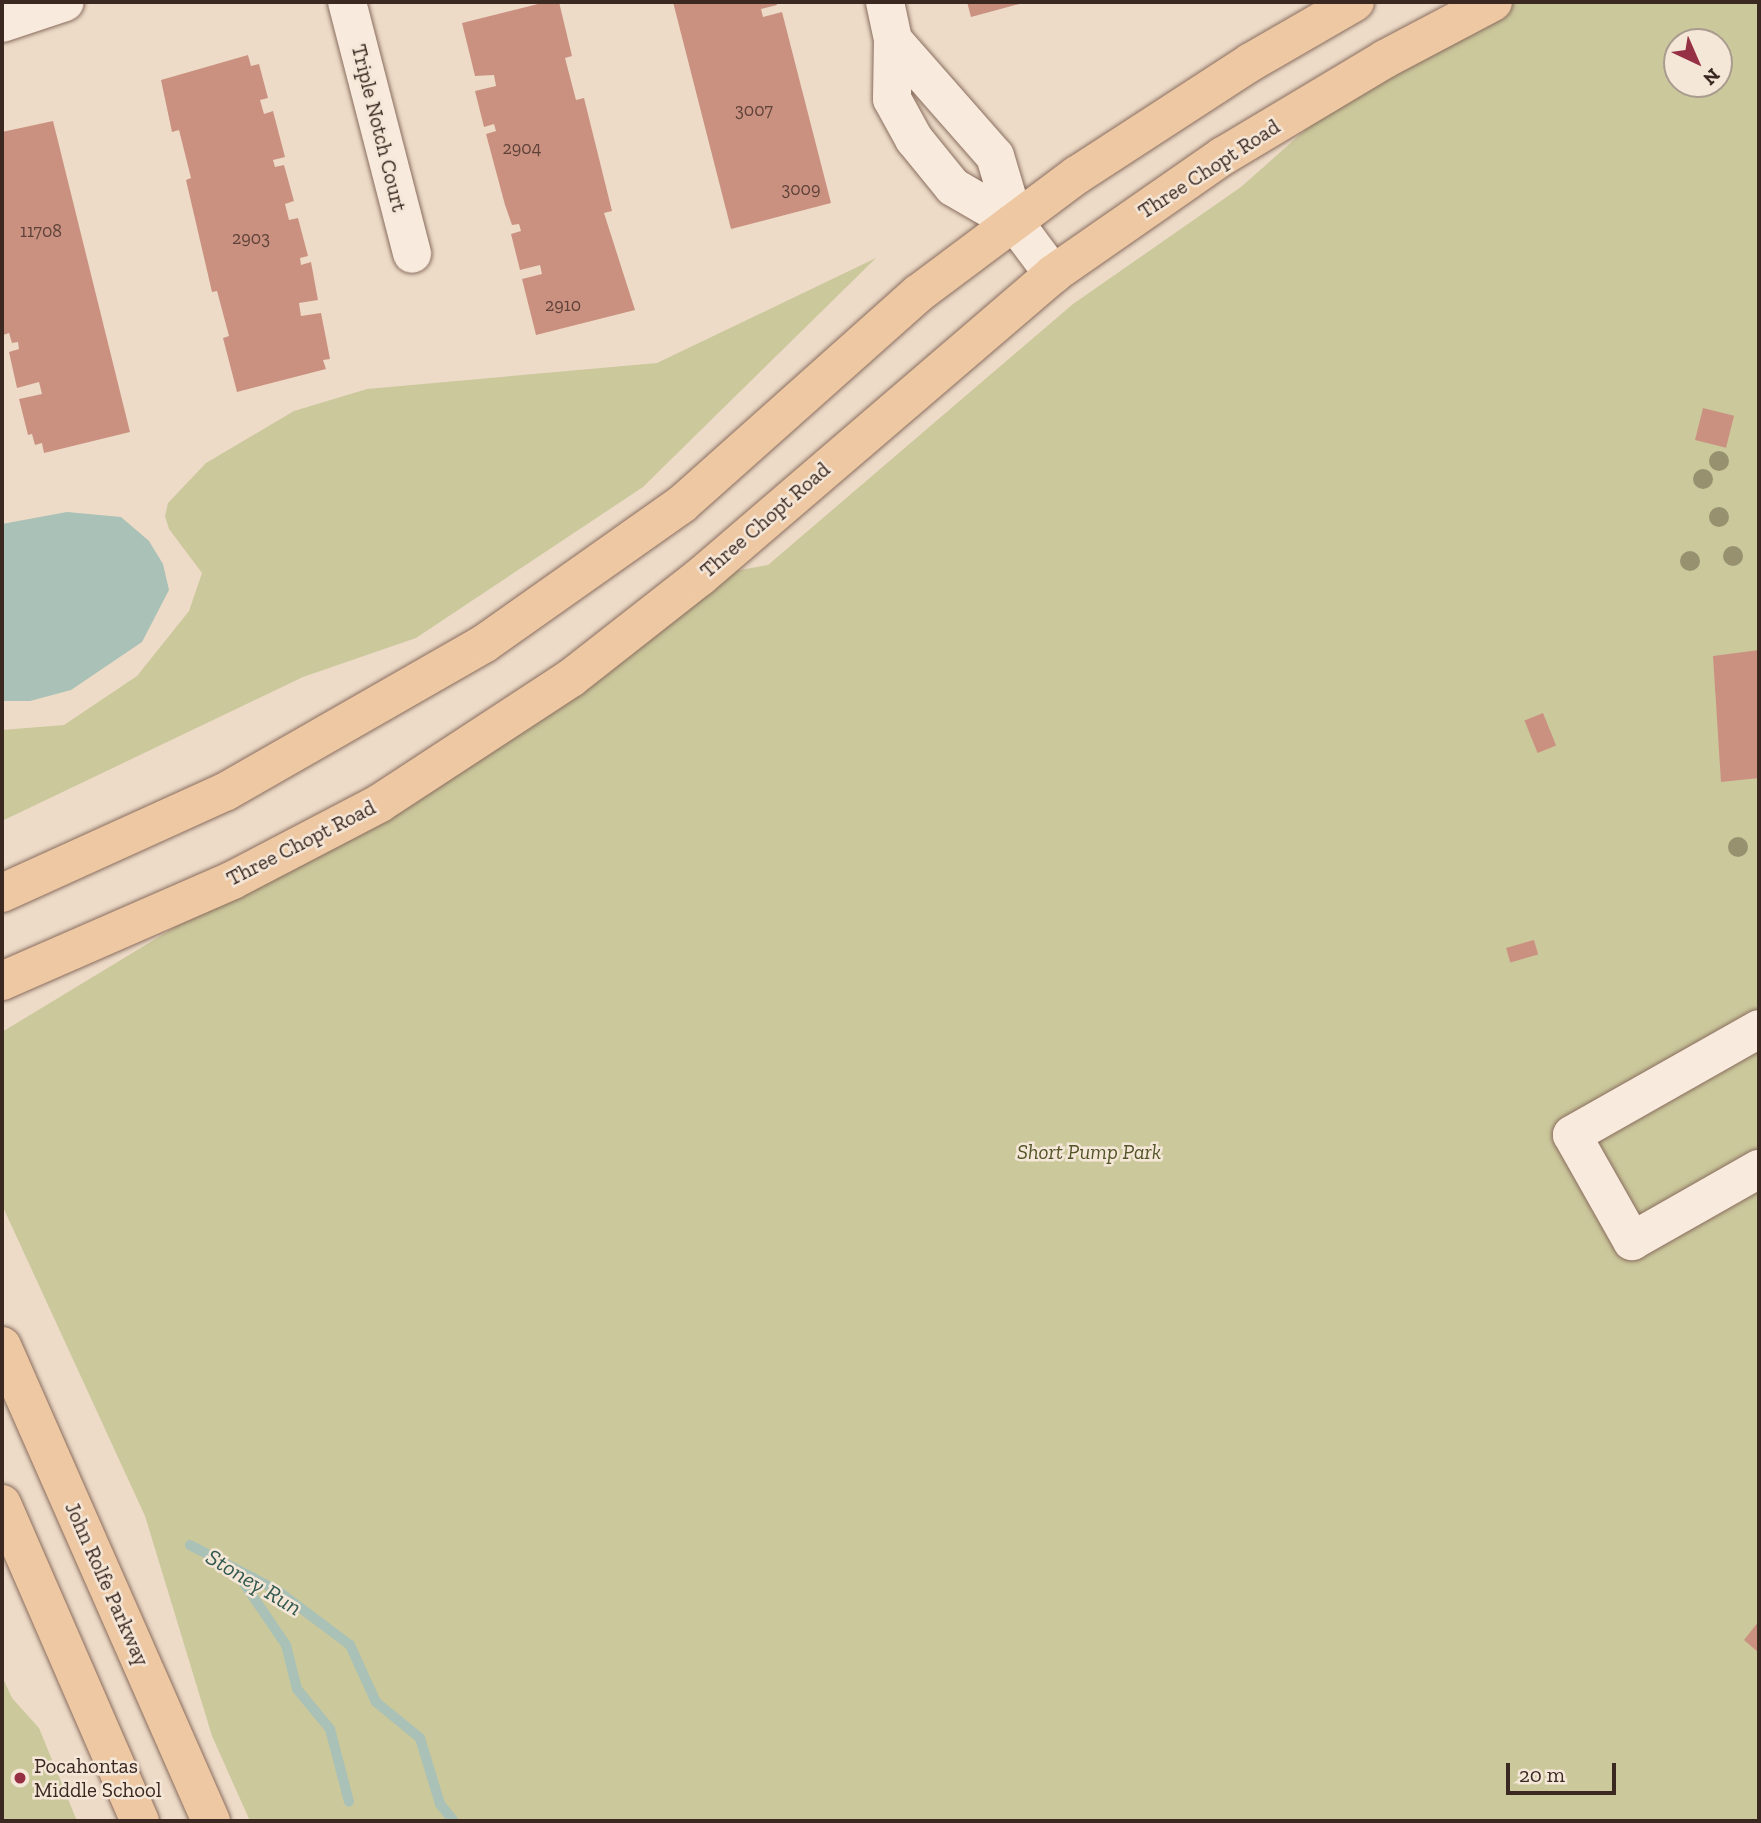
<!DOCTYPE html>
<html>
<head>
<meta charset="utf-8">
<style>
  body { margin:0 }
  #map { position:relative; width:1761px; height:1823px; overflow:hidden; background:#eddbc8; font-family:"Zilla Slab",serif }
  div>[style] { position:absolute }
  .green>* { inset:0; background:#cbc89c }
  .water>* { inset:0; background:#a9c1b6 }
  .stream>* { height:10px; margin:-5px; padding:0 5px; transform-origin:5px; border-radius:5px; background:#a9c1b6 }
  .building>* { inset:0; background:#ca9180; transform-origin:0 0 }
  .roads { filter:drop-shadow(0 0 2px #896d5e) drop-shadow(0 0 2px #896d5e) }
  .minor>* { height:38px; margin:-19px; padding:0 19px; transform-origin:19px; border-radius:19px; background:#f8eadc }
  .major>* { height:38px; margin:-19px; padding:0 19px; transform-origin:19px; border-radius:19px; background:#eec8a3 }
  .trees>* { width:20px; height:20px; margin:-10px; border-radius:50%; background:#989170 }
  .dots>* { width:19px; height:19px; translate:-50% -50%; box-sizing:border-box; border:4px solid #f5e7d8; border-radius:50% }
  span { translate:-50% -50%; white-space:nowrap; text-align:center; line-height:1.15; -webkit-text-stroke:5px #f5e7d8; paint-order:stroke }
  .number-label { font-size:18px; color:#5e4239 }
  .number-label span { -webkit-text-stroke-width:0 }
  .street-label { font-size:21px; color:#3a2821 }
  .park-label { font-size:21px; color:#535528; font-style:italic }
  .poi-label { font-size:21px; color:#3a2821 }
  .left { translate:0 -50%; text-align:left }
  .water-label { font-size:23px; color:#31594f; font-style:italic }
  .frame { position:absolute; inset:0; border:4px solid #3a2821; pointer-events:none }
  .north { position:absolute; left:1663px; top:28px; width:70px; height:70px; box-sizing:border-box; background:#f5e7d8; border:2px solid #aa9b8f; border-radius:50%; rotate:136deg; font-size:19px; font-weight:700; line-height:28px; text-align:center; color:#3a2821 }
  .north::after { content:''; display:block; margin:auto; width:24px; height:32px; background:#963044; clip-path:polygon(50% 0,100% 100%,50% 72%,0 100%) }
  .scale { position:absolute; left:1506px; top:1763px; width:110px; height:32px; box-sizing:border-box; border:4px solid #3a2821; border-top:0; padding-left:9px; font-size:21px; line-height:24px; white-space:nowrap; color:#3a2821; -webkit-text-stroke:5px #f5e7d8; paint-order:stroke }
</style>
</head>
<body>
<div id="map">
  <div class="green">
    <i style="clip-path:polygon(evenodd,1493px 2px,1759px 2px,1759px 1821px,250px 1821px,212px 1736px,145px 1516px,2px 1205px,2px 1032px,380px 803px,700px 577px,768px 565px,1073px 304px,1241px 187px,1385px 59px,1493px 2px,1677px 42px,1719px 42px,1719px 84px,1677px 84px,1677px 42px)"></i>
    <i style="clip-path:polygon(876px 258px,643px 487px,416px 638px,303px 677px,2px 821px,2px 730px,64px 725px,137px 676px,189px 611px,202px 573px,169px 529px,165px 516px,168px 503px,206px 463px,294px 411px,367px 389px,657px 363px)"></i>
    <i style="clip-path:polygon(2px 1676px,12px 1698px,39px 1728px,77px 1821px,2px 1821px)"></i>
  </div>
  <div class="water">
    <i style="clip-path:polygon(67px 512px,121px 517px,149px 541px,163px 564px,169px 590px,142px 642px,71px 690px,30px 701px,3px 701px,2px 524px)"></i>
  </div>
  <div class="stream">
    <i style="left:190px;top:1545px;width:99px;rotate:27.6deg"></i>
    <i style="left:278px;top:1591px;width:90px;rotate:36.9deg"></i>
    <i style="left:350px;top:1645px;width:63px;rotate:65.5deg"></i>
    <i style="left:376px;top:1702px;width:57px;rotate:39.3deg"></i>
    <i style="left:420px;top:1738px;width:69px;rotate:73.1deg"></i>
    <i style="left:440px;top:1804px;width:22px;rotate:51deg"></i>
    <i style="left:235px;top:1570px;width:91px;rotate:55.8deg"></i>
    <i style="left:286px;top:1645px;width:45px;rotate:76deg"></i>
    <i style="left:297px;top:1689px;width:52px;rotate:50.5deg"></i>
    <i style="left:330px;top:1729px;width:75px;rotate:75.4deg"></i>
  </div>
  <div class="building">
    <i style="clip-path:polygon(546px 2px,559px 2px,572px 56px,565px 58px,576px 100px,584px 98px,612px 211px,604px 213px,635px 310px,536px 335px,522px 279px,542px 274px,540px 265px,520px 270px,511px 234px,521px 231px,519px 224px,512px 225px,505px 205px,486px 134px,496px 131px,494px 124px,484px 127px,475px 91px,496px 86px,494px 75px,475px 76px,462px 23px)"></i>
    <i style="clip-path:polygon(673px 2px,776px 2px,777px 5px,761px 9px,763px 17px,782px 12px,831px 203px,731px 229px)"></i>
    <i style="clip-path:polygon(967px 2px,1023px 2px,1023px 3px,971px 17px)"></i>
    <i style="clip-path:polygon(248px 55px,251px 66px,259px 64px,268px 98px,260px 100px,264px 114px,273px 111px,285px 157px,273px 160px,275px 167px,284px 165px,294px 201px,285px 204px,289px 220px,298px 218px,308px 256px,300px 258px,301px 265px,311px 262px,318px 300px,299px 303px,301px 316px,321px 313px,330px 359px,323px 360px,326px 369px,237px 392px,223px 338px,229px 336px,217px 291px,212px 292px,186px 180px,191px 178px,179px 130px,172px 132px,161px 80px)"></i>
    <i style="clip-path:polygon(53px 121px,130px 432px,44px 453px,42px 443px,35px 445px,32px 434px,28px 435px,19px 399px,42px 394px,39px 382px,17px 388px,9px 352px,19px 349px,18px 342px,12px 343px,9px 333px,3px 335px,2px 331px,2px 132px)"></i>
    <i style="left:1703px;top:408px;width:32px;height:33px;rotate:14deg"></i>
    <i style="clip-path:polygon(1759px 650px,1759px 778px,1721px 782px,1713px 656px)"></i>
    <i style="left:1543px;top:713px;width:35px;height:20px;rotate:68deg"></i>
    <i style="left:1534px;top:940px;width:15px;height:29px;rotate:74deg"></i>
    <i style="clip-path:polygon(1759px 1621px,1759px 1653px,1744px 1640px)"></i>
  </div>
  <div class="roads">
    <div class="minor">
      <i style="left:347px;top:2px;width:260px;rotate:75.5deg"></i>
      <i style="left:885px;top:2px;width:39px;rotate:78deg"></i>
      <i style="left:893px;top:40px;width:59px;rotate:91deg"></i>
      <i style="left:892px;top:99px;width:46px;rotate:61.2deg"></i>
      <i style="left:914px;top:139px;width:62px;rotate:50.9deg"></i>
      <i style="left:953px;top:187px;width:72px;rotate:30.1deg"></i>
      <i style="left:2px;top:23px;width:66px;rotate:-18.4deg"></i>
      <i style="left:893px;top:40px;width:154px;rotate:48.7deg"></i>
      <i style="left:995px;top:156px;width:70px;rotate:73.4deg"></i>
      <i style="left:1015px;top:223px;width:64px;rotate:53.3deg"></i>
      <i style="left:1759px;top:1029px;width:215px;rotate:150.5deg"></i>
      <i style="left:1572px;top:1135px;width:122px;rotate:60.5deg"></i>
      <i style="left:1632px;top:1241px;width:146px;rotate:-29.6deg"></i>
    </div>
    <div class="major">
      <i style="left:2px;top:893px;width:245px;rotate:-24.4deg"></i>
      <i style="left:225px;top:792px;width:300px;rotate:-29.8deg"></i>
      <i style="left:485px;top:643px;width:241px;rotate:-35.2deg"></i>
      <i style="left:682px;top:504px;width:317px;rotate:-41.7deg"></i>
      <i style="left:919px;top:293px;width:197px;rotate:-36.8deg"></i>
      <i style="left:1077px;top:175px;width:207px;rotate:-33deg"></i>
      <i style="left:1251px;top:62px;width:120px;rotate:-30deg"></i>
      <i style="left:2px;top:981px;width:252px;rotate:-23.6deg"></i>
      <i style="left:233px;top:880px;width:166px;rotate:-27.6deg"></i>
      <i style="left:380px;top:803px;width:228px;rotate:-33.2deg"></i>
      <i style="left:571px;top:678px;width:164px;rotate:-38.1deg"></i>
      <i style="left:700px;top:577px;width:465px;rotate:-40.6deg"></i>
      <i style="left:1053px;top:274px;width:207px;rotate:-34.8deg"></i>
      <i style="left:1223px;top:156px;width:189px;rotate:-30.9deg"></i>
      <i style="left:1385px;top:59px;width:122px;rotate:-27.8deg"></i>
      <i style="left:2px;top:1346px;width:519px;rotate:66.25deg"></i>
      <i style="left:2px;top:1504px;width:346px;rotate:66.5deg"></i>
    </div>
  </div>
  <div class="trees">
    <i style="left:1719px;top:461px"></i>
    <i style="left:1703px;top:479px"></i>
    <i style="left:1719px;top:517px"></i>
    <i style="left:1733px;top:556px"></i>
    <i style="left:1690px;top:561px"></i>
    <i style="left:1738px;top:847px"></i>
  </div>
  <div class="dots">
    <i style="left:20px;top:1778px;background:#963044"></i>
  </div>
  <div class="number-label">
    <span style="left:754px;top:110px">3007</span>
    <span style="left:522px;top:148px">2904</span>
    <span style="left:801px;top:189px">3009</span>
    <span style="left:41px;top:231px">11708</span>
    <span style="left:251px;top:238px">2903</span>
    <span style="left:563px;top:305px">2910</span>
  </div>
  <div class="street-label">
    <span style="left:379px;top:128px;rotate:76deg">Triple Notch Court</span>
    <span style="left:1209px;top:169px;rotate:-33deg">Three Chopt Road</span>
    <span style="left:765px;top:520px;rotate:-41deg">Three Chopt Road</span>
    <span style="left:301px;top:843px;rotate:-27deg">Three Chopt Road</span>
    <span style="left:107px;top:1584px;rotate:66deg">John Rolfe Parkway</span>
  </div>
  <div class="park-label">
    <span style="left:1089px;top:1152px">Short Pump Park</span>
  </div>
  <div class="poi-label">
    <span class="left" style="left:34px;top:1778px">Pocahontas<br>Middle School</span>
  </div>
  <div class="water-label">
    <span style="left:254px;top:1582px;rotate:31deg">Stoney Run</span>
  </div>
  <div class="frame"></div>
  <div class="north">N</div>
  <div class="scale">20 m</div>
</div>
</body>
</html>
